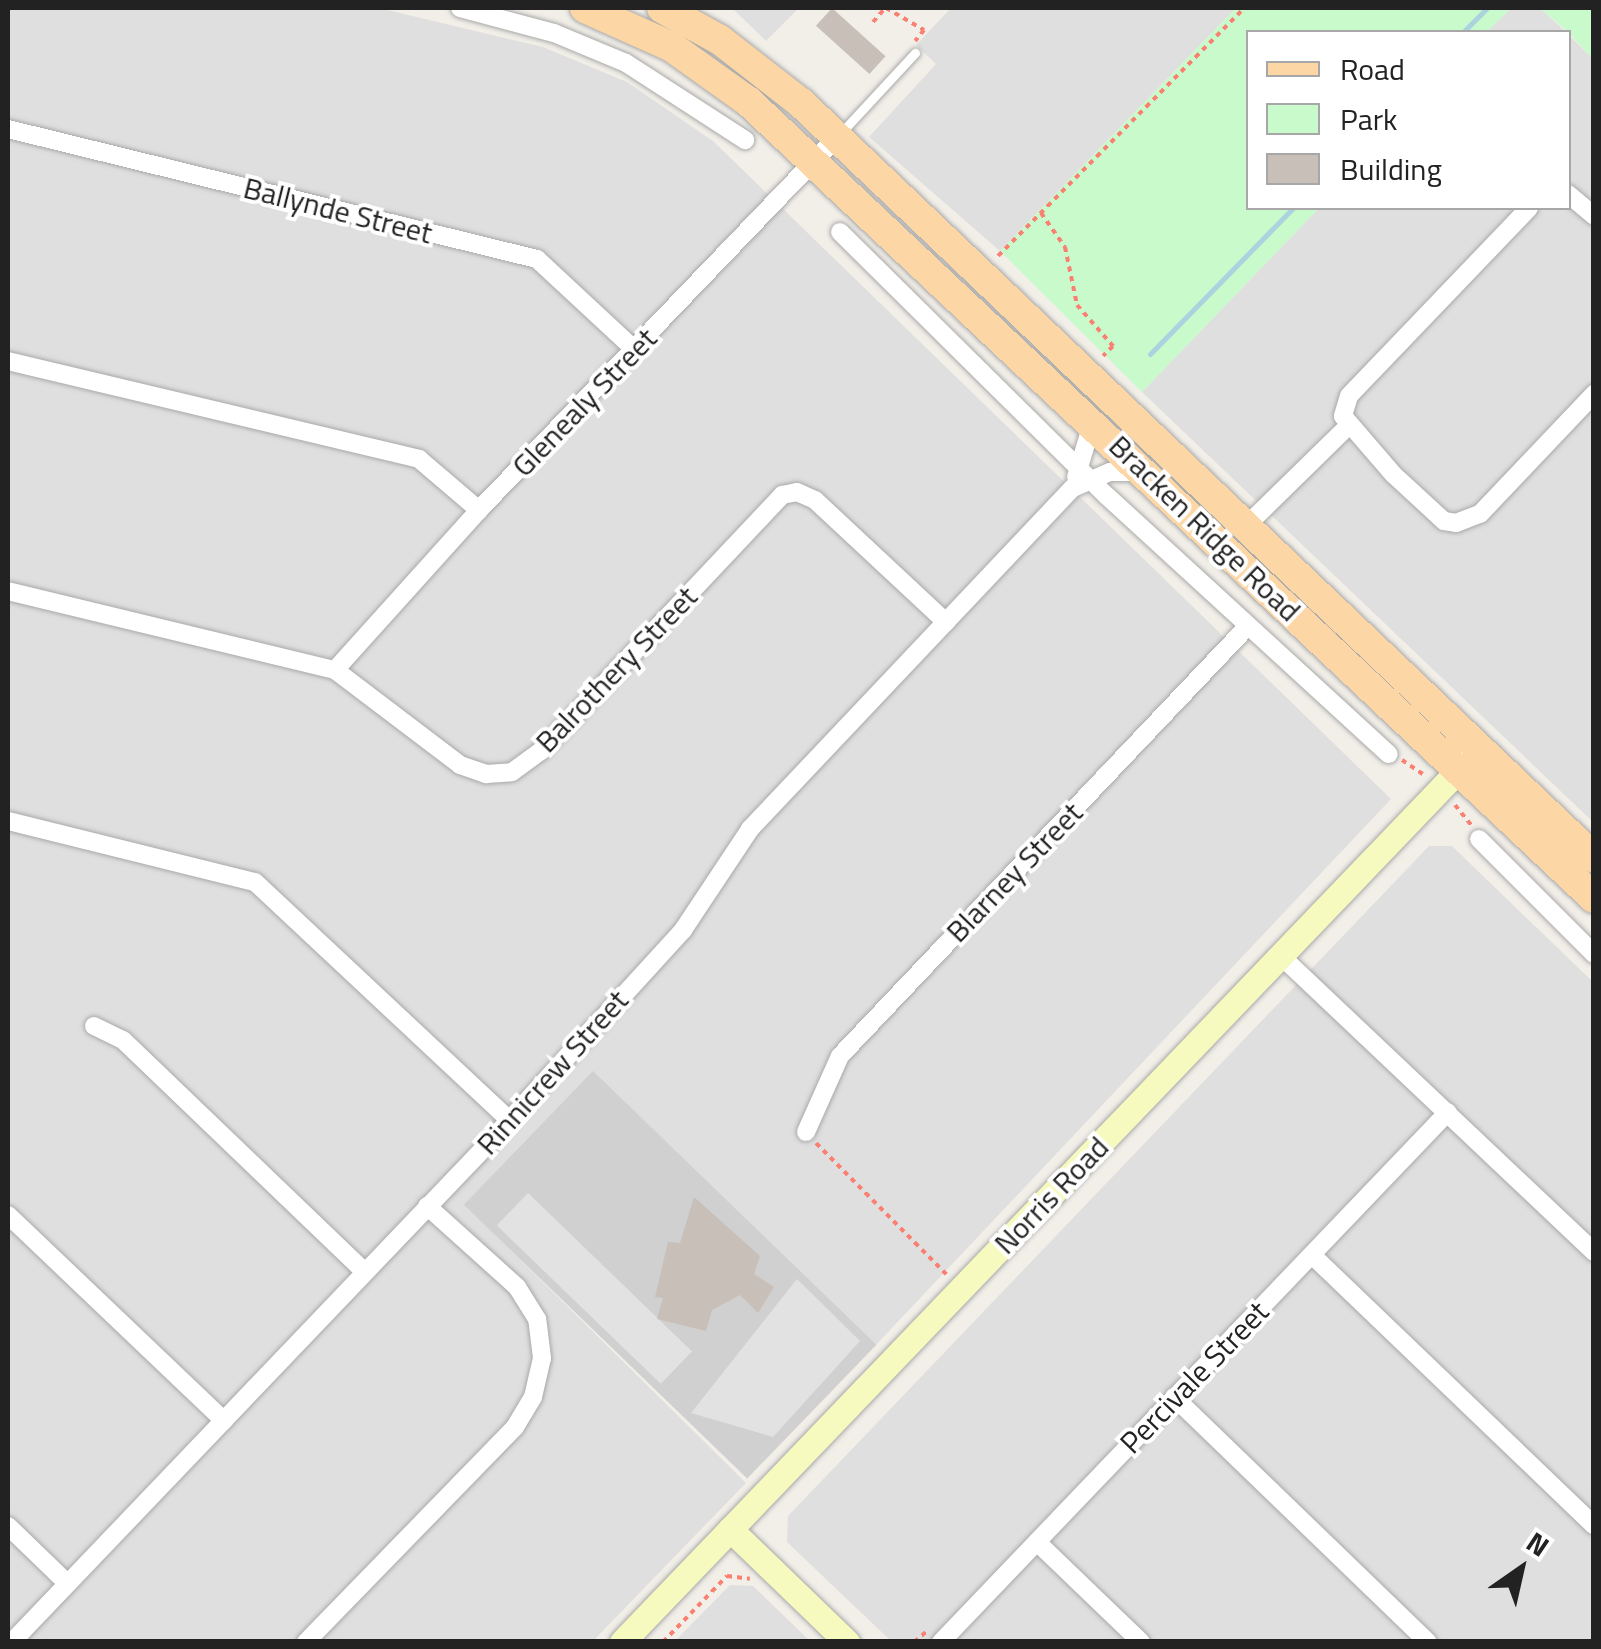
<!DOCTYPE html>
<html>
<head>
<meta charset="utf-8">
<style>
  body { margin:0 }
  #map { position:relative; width:1601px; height:1649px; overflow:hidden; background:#f2efe9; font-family:"Titillium Web",sans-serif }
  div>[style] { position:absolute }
  .residential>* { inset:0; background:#e0dfdf }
  .religious>* { inset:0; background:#d0d0d0; transform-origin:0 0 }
  .park>* { inset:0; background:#c8facc }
  .parking>* { inset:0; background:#e2e2e2; transform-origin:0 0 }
  .stream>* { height:5px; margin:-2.5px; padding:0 2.5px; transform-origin:2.5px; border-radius:2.5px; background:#aad3df }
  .building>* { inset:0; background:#c7bfb8; transform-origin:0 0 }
  .path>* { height:4px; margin-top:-2px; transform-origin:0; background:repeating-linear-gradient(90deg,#fa8072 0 5px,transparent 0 10px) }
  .roads { filter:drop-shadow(0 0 2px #a9a9a9) drop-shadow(0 0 2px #a9a9a9) }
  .lane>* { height:9px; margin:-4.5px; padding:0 4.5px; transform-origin:4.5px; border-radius:4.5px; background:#fff }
  .street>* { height:18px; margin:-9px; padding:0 9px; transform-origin:9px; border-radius:9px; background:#fff }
  .secondary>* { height:25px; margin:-12.5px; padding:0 12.5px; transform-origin:12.5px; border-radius:12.5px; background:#f7fabf }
  .primary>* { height:30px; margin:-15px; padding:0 15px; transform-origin:15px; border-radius:15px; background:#fcd6a4 }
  span { translate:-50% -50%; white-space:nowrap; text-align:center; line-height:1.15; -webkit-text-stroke:8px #fff; paint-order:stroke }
  .street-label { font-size:30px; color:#222 }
  .frame { position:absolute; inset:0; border:10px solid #222; pointer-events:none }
  .legend { position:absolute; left:1246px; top:30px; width:325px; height:180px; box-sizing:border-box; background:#fff; border:2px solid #a7a7a7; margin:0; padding:12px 18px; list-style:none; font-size:30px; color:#222 }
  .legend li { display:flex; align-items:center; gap:20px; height:50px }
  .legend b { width:50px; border:2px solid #a7a7a7 }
  .north { position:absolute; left:1471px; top:1519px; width:100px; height:100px; -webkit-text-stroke:8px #fff; paint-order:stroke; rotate:34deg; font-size:28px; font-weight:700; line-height:40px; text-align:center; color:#222 }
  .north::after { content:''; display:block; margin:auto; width:35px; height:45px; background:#222; clip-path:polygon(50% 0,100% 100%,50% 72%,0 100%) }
</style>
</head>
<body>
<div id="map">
  <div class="residential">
    <i style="clip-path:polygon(8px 8px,379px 8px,543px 47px,627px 82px,713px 141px,1391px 799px,874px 1347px,593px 1072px,470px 1210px,746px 1483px,593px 1641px,8px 1642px)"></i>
    <i style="clip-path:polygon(732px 8px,799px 8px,766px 41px)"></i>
    <i style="clip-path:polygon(951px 8px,1236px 8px,1000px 251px,869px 137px,936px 64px,916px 45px)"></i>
    <i style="clip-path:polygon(1511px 8px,1540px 8px,1566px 32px,1487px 32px)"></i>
    <i style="clip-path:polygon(1569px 35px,1593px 59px,1593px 822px,1142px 392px,1319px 208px,1568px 208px)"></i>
    <i style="clip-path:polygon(1429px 846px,1452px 846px,1593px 982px,1593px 1641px,891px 1641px,787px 1542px,788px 1516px)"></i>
    <i style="clip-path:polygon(730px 1585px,753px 1586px,810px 1641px,675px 1641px)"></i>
  </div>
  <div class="religious">
    <i style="left:593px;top:1071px;width:394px;height:186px;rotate:44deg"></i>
  </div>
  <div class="park">
    <i style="clip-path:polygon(1236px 8px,1511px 8px,1487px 32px,1248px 32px,1248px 208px,1319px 208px,1142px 392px,1000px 251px)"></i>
    <i style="clip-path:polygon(1540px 8px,1593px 8px,1593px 59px,1568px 32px)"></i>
  </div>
  <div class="parking">
    <i style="left:528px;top:1193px;width:228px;height:45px;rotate:44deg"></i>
    <i style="clip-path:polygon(797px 1279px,860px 1341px,773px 1437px,691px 1413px)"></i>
  </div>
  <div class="stream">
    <i style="left:1463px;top:32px;width:34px;rotate:-45deg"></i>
    <i style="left:1150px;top:354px;width:204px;rotate:-45.6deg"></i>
  </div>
  <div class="building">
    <i style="left:832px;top:8px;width:72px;height:24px;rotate:42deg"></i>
    <i style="clip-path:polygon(694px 1197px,760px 1256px,754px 1274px,774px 1287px,758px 1313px,740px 1295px,712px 1310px,706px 1331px,657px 1319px,663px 1298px,655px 1297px,668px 1242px,680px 1243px)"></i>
  </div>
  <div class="path">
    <i style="left:886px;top:8px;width:44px;rotate:30.1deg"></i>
    <i style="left:924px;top:30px;width:14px;rotate:129deg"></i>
    <i style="left:873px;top:22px;width:18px;rotate:-49deg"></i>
    <i style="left:1041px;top:213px;width:42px;rotate:54.8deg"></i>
    <i style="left:1065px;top:247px;width:59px;rotate:78.3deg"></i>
    <i style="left:1077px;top:305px;width:55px;rotate:48.7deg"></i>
    <i style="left:1113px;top:346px;width:14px;rotate:135deg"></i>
    <i style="left:998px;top:256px;width:349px;rotate:-45.2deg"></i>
    <i style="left:1402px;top:760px;width:25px;rotate:34deg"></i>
    <i style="left:1455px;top:805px;width:26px;rotate:51deg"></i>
    <i style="left:816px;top:1143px;width:186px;rotate:45.2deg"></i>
    <i style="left:663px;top:1642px;width:92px;rotate:-45.9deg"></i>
    <i style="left:727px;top:1576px;width:23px;rotate:7deg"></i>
    <i style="left:879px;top:1642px;width:1px"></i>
    <i style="left:914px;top:1642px;width:16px;rotate:-40deg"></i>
  </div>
  <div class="roads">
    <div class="lane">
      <i style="left:839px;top:135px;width:112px;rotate:-47.2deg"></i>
    </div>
    <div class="street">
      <i style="left:460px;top:8px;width:97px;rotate:14.9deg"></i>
      <i style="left:554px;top:33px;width:78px;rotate:22.6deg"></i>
      <i style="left:626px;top:63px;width:142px;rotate:32.9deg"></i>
      <i style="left:8px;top:129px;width:545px;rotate:13.81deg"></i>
      <i style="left:537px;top:259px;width:135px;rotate:42.9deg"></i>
      <i style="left:1568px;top:194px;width:34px;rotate:40deg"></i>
      <i style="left:1529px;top:208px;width:260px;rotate:133.8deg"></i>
      <i style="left:1349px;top:396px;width:21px;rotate:107deg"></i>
      <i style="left:1343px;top:416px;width:78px;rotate:49.2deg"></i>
      <i style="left:1394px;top:475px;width:68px;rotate:42.6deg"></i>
      <i style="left:1444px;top:521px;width:12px;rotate:9deg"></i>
      <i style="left:1456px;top:523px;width:26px;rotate:-21deg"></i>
      <i style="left:1480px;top:514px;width:166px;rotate:-46.5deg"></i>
      <i style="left:840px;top:232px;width:375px;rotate:44.7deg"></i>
      <i style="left:1107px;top:496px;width:382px;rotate:42.5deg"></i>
      <i style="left:8px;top:361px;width:423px;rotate:13.4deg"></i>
      <i style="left:419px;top:459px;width:79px;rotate:40.4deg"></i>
      <i style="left:1076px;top:477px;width:59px;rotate:-73.1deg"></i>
      <i style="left:1246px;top:526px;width:141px;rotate:-44.4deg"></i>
      <i style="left:8px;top:591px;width:336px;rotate:13.6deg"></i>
      <i style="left:335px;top:670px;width:157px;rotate:37.2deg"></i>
      <i style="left:460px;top:765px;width:28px;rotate:19deg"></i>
      <i style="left:486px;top:774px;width:26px;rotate:-4deg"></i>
      <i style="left:512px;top:772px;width:36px;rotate:-36deg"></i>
      <i style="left:541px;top:751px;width:352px;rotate:-46.7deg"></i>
      <i style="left:782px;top:495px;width:15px;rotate:-11deg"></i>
      <i style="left:797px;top:492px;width:20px;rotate:24deg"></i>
      <i style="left:815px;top:500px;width:179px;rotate:43deg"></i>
      <i style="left:335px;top:670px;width:215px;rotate:-48deg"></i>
      <i style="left:479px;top:510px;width:517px;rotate:-46.18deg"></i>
      <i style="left:8px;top:821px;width:254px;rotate:13.9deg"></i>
      <i style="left:255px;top:882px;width:347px;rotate:43.1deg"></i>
      <i style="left:1479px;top:839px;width:163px;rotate:45deg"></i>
      <i style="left:1281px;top:956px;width:431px;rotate:43.4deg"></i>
      <i style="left:94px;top:1026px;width:32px;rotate:26deg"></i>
      <i style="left:123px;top:1040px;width:334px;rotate:43.8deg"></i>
      <i style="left:806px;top:1132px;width:83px;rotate:-65.9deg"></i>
      <i style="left:840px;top:1056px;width:590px;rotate:-46.51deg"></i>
      <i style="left:8px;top:1215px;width:298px;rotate:43.6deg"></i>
      <i style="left:1312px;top:1255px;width:390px;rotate:43.8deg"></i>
      <i style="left:1174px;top:1397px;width:353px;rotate:44deg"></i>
      <i style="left:8px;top:1526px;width:82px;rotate:44deg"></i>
      <i style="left:1037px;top:1542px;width:144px;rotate:43.9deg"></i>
      <i style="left:12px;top:1642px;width:685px;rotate:-46.3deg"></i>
      <i style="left:485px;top:1147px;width:294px;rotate:-47.6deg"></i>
      <i style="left:683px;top:930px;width:121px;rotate:-56.4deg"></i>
      <i style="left:750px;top:829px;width:470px;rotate:-46.6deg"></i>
      <i style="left:1073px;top:488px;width:40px;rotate:-23.4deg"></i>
      <i style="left:1110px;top:472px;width:30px"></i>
      <i style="left:306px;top:1642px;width:300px;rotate:-45.8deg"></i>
      <i style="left:515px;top:1427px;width:35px;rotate:-59deg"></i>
      <i style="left:533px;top:1397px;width:40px;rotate:-77deg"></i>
      <i style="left:542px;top:1358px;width:39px;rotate:-97deg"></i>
      <i style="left:537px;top:1319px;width:38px;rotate:-122deg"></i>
      <i style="left:517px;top:1287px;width:121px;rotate:-138deg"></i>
      <i style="left:941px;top:1642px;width:733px;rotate:-46.27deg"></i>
    </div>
    <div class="secondary">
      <i style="left:730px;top:1529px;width:163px;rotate:44deg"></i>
      <i style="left:622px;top:1642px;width:1224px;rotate:-46.19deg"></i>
    </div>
    <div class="primary">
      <i style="left:585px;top:8px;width:95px;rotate:24.1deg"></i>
      <i style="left:672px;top:47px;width:95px;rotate:35.5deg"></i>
      <i style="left:749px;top:102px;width:1161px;rotate:43.29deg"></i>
      <i style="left:662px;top:8px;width:66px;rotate:28.9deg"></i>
      <i style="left:720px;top:40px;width:103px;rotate:37.9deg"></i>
      <i style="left:801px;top:103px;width:1095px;rotate:43.59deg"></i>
    </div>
  </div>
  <div class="street-label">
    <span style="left:338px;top:210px;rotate:14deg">Ballynde Street</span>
    <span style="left:584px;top:402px;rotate:-46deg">Glenealy Street</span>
    <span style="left:1205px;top:528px;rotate:44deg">Bracken Ridge Road</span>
    <span style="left:616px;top:669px;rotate:-46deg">Balrothery Street</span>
    <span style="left:1014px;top:872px;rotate:-46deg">Blarney Street</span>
    <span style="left:552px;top:1072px;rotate:-48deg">Rinnicrew Street</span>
    <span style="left:1051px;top:1195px;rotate:-46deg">Norris Road</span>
    <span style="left:1194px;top:1377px;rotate:-46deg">Percivale Street</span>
  </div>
  <div class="frame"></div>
  <ul class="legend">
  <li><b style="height:12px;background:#fcd6a4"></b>Road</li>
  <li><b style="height:28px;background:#c8facc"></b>Park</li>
  <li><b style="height:28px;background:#c7bfb8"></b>Building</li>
  </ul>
  <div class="north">N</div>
</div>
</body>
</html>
